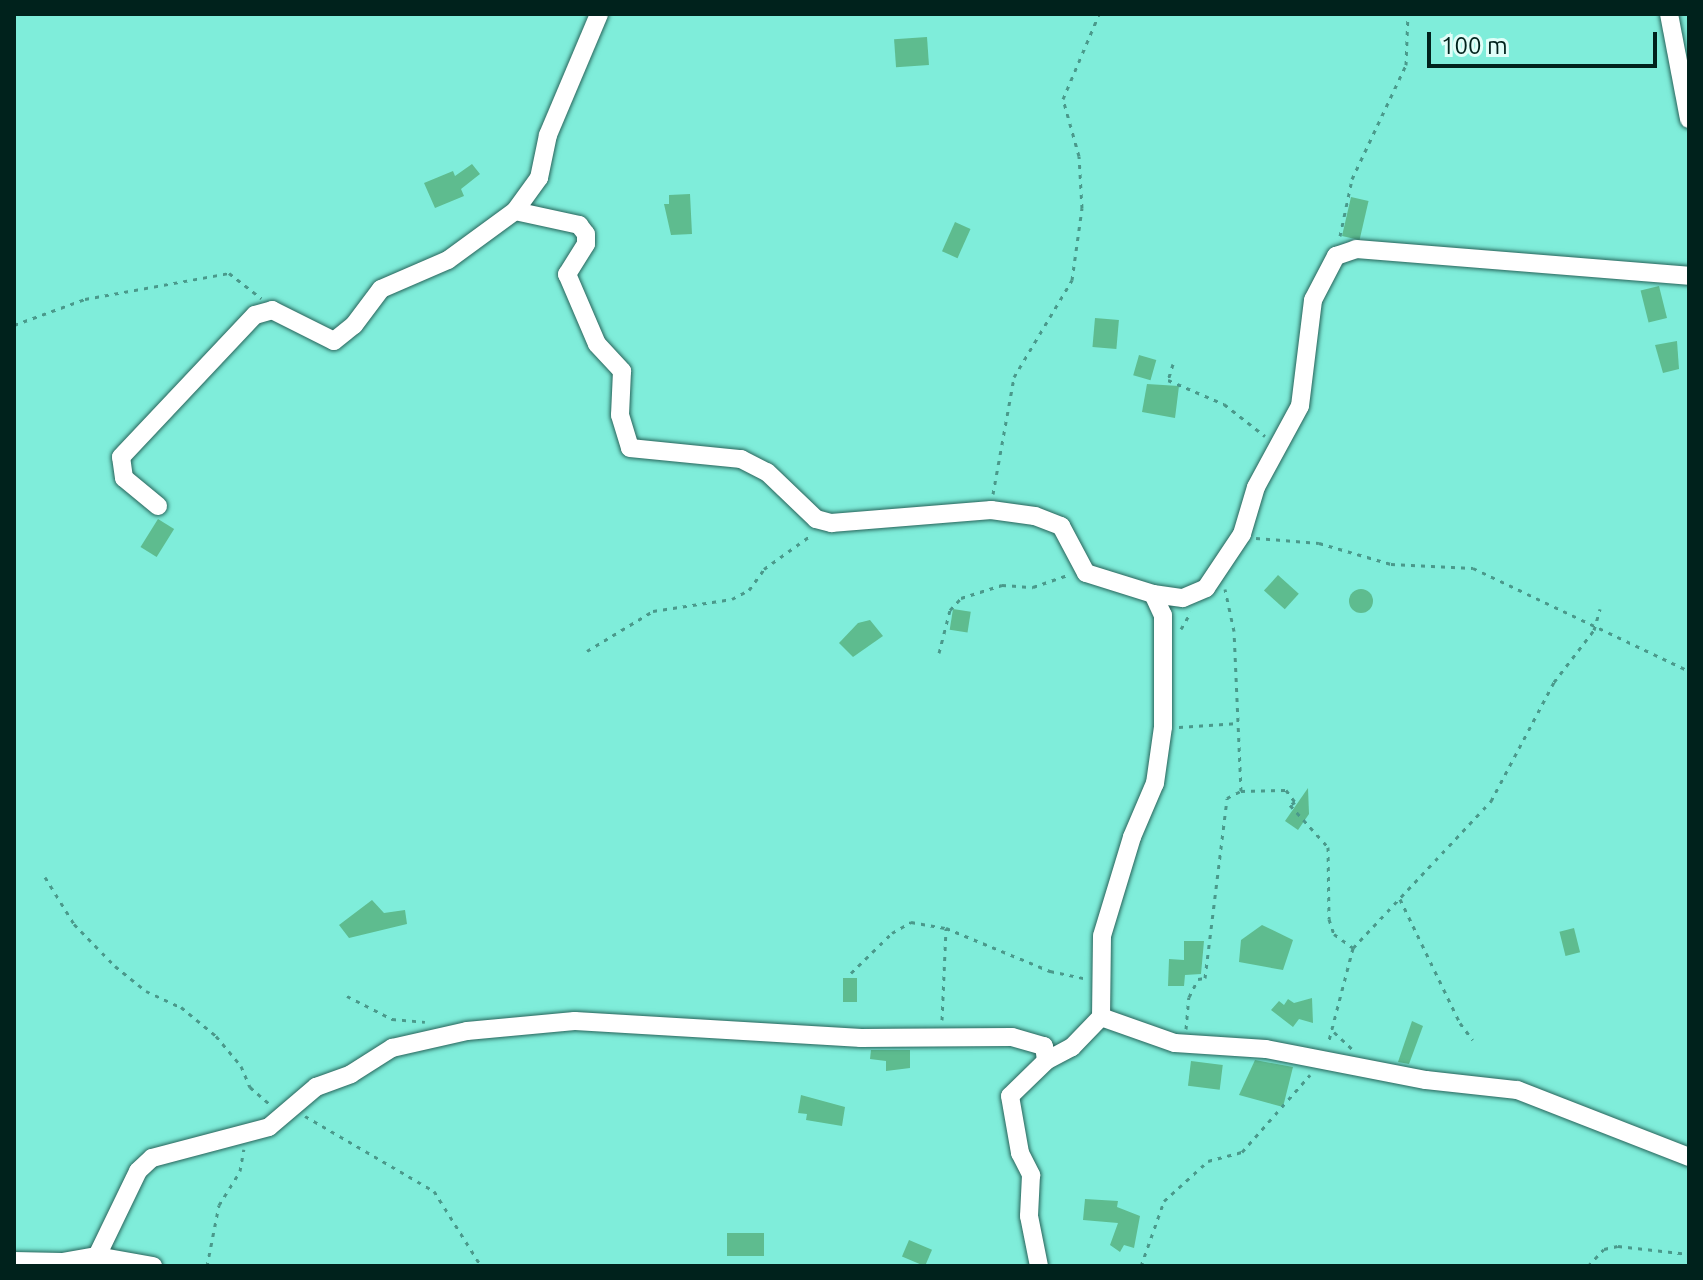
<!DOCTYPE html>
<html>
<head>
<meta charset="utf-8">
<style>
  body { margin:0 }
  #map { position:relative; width:1703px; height:1280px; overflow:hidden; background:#7fedda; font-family:Ubuntu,sans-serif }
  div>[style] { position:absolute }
  .building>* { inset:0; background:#5ebc8f; transform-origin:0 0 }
  .round { border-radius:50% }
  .path>* { height:3px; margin-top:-1.5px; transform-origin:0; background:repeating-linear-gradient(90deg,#4a998b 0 4px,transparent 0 10px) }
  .roads { filter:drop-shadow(0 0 2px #28635a) drop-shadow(0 0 2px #28635a) }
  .minor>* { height:18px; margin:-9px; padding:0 9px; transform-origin:9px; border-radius:9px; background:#fff }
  span { translate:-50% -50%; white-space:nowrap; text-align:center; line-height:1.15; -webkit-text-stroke:7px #e0fef8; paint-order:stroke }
  .frame { position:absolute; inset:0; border:16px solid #00221c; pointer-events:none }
  .scale { position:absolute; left:1427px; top:32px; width:230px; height:36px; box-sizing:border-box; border:4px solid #00221c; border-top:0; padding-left:10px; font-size:24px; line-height:28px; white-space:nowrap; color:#00221c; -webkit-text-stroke:6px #e0fef8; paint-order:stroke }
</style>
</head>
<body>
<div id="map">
  <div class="building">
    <i style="left:927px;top:37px;width:28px;height:33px;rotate:86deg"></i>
    <i style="clip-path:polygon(472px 164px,480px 174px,461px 189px,464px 196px,435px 208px,424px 183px,453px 171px,455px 176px)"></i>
    <i style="clip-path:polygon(690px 194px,692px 234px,671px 235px,664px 204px,669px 204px,669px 195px)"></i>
    <i style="left:1351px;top:197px;width:18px;height:40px;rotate:13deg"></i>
    <i style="left:955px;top:222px;width:17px;height:32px;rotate:24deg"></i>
    <i style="left:1659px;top:286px;width:33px;height:19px;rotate:76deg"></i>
    <i style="left:1095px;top:318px;width:24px;height:29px;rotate:5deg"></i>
    <i style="clip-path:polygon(1677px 341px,1679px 369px,1663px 373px,1655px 345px)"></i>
    <i style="left:1139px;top:355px;width:18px;height:21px;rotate:16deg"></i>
    <i style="clip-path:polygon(1147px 384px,1179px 386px,1175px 418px,1142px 412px)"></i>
    <i style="left:158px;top:519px;width:19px;height:33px;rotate:32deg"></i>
    <i style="left:1278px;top:575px;width:28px;height:21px;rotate:42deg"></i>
    <i class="round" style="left:1349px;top:589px;width:24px;height:24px"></i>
    <i style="left:953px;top:609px;width:18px;height:21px;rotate:9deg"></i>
    <i style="clip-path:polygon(870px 620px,883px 636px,853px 657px,839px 643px,858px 623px)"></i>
    <i style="clip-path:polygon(1308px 788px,1309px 814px,1298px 830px,1285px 821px)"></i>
    <i style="clip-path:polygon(372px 900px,384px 913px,405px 910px,407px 924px,349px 938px,339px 925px)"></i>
    <i style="clip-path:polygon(1262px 925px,1293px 940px,1283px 970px,1239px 962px,1241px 940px)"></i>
    <i style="left:1574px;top:928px;width:25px;height:15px;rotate:76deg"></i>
    <i style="clip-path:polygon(1184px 941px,1204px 941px,1201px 974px,1185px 975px,1184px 986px,1168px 986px,1169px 959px,1184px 960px)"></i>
    <i style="left:843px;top:978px;width:14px;height:24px"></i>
    <i style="clip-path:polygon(1312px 998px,1313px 1023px,1299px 1019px,1293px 1027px,1271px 1010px,1279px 1001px,1284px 1005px,1288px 999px,1294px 1003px)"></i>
    <i style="clip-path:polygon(1412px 1021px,1423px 1026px,1409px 1064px,1398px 1062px)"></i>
    <i style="clip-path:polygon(871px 1050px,910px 1050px,910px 1068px,886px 1071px,886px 1061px,870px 1059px)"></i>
    <i style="clip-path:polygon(1255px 1060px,1293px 1067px,1283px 1107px,1239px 1095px)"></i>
    <i style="left:1191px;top:1061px;width:32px;height:25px;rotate:7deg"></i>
    <i style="clip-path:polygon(801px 1095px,845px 1107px,842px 1126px,806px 1120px,807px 1114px,798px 1113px)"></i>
    <i style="clip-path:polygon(1085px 1199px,1118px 1201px,1117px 1207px,1140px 1216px,1134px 1248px,1124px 1245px,1120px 1252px,1110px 1245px,1118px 1223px,1083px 1220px)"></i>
    <i style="left:727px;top:1233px;width:37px;height:23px"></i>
    <i style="left:909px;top:1240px;width:25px;height:18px;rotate:23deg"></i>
  </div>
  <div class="path">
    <i style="left:1340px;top:236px;width:58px;rotate:-78.1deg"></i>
    <i style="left:1352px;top:179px;width:126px;rotate:-64.7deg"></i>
    <i style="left:1406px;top:65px;width:51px;rotate:-87.8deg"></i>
    <i style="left:14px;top:325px;width:76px;rotate:-20.1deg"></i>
    <i style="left:85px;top:299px;width:146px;rotate:-10.2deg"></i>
    <i style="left:229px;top:273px;width:41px;rotate:38deg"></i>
    <i style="left:1173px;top:364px;width:17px;rotate:107deg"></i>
    <i style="left:1168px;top:380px;width:61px;rotate:23.2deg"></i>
    <i style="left:1224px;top:404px;width:52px;rotate:38deg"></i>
    <i style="left:993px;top:494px;width:119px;rotate:-79.8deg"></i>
    <i style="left:1014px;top:377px;width:113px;rotate:-59.1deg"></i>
    <i style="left:1072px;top:280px;width:73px;rotate:-82.1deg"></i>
    <i style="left:1082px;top:208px;width:52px;rotate:-93.3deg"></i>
    <i style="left:1079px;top:156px;width:59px;rotate:-105.7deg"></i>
    <i style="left:1063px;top:99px;width:92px;rotate:-67deg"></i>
    <i style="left:1256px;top:538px;width:63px;rotate:4.5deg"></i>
    <i style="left:1319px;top:543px;width:75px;rotate:16.3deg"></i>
    <i style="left:1391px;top:564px;width:82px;rotate:2.8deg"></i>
    <i style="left:1473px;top:568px;width:239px;rotate:25.5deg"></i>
    <i style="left:1181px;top:629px;width:20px;rotate:-60deg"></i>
    <i style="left:587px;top:651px;width:77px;rotate:-31.2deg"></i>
    <i style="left:653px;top:611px;width:80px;rotate:-8.6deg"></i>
    <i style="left:732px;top:599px;width:19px;rotate:-28deg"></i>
    <i style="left:749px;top:590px;width:26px;rotate:-54deg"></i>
    <i style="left:764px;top:569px;width:57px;rotate:-35.7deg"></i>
    <i style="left:939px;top:653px;width:44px;rotate:-75.7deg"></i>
    <i style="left:950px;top:610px;width:16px;rotate:-47deg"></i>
    <i style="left:961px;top:598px;width:43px;rotate:-17.6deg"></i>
    <i style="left:1002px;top:585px;width:31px;rotate:4deg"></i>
    <i style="left:1033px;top:587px;width:36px;rotate:-19deg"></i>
    <i style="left:1179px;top:727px;width:60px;rotate:-3.8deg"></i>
    <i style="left:1241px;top:791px;width:45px;rotate:-1.3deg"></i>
    <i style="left:1286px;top:790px;width:15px;rotate:53deg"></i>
    <i style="left:1295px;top:802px;width:6px;rotate:149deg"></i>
    <i style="left:1290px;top:805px;width:57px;rotate:47.9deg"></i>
    <i style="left:1328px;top:847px;width:72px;rotate:89.2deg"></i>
    <i style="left:1329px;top:919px;width:16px;rotate:72deg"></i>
    <i style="left:1334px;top:934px;width:24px;rotate:36deg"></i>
    <i style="left:1353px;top:948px;width:99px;rotate:104.6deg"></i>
    <i style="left:45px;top:877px;width:55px;rotate:58.3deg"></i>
    <i style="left:74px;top:924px;width:59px;rotate:45.7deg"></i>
    <i style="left:115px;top:966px;width:40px;rotate:39deg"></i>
    <i style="left:146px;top:991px;width:38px;rotate:25deg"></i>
    <i style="left:181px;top:1007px;width:45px;rotate:39.6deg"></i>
    <i style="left:216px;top:1036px;width:39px;rotate:50deg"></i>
    <i style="left:241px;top:1066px;width:23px;rotate:67deg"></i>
    <i style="left:250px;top:1087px;width:28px;rotate:41deg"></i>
    <i style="left:1400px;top:899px;width:138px;rotate:64.2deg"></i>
    <i style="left:1460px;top:1023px;width:21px;rotate:53deg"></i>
    <i style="left:1353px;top:948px;width:202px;rotate:-46.8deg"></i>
    <i style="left:1491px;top:801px;width:135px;rotate:-62.1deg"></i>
    <i style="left:1554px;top:682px;width:66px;rotate:-52.4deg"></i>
    <i style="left:1594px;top:630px;width:22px;rotate:-74deg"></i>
    <i style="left:851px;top:973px;width:57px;rotate:-44.3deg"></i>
    <i style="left:892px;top:933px;width:22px;rotate:-30deg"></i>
    <i style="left:911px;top:922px;width:36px;rotate:10deg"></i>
    <i style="left:946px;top:928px;width:113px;rotate:22.5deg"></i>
    <i style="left:1050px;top:971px;width:38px;rotate:12deg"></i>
    <i style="left:347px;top:996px;width:51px;rotate:27.1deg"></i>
    <i style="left:392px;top:1019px;width:33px;rotate:5deg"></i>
    <i style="left:942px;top:1020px;width:92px;rotate:-87.5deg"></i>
    <i style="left:1186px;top:1029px;width:32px;rotate:-85deg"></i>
    <i style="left:1189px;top:997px;width:20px;rotate:-63deg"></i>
    <i style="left:1198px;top:979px;width:7px;rotate:-8deg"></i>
    <i style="left:1205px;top:978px;width:181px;rotate:-83deg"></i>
    <i style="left:1227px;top:798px;width:16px;rotate:-27deg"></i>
    <i style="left:1241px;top:791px;width:160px;rotate:-92.5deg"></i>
    <i style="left:1234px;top:631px;width:43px;rotate:-102.1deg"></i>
    <i style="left:1334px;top:1032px;width:25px;rotate:43deg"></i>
    <i style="left:305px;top:1116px;width:149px;rotate:30.2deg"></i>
    <i style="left:434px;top:1191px;width:89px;rotate:57.9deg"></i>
    <i style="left:207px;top:1266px;width:62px;rotate:-78.9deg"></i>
    <i style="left:219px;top:1205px;width:40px;rotate:-58deg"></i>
    <i style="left:240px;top:1171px;width:22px;rotate:-80deg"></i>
    <i style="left:1141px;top:1266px;width:69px;rotate:-70.5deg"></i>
    <i style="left:1164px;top:1201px;width:59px;rotate:-42.3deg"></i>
    <i style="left:1208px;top:1161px;width:35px;rotate:-15deg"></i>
    <i style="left:1242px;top:1152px;width:103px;rotate:-48.6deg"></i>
    <i style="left:1588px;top:1266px;width:23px;rotate:-47deg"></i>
    <i style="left:1604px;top:1249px;width:14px;rotate:-12deg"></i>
    <i style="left:1618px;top:1246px;width:71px;rotate:6.4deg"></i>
  </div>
  <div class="roads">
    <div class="minor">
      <i style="left:1669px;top:14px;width:107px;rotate:79.2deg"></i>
      <i style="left:515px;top:211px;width:66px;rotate:12.3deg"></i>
      <i style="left:579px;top:225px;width:11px;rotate:52deg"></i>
      <i style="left:586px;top:234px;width:10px;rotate:90deg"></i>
      <i style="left:586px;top:244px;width:36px;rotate:122deg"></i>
      <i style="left:567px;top:274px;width:76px;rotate:66.8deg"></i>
      <i style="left:597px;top:344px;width:37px;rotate:47deg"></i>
      <i style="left:622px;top:371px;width:44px;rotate:92.6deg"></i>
      <i style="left:620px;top:415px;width:34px;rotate:73deg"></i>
      <i style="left:630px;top:448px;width:112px;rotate:5.7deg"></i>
      <i style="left:741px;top:459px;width:29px;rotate:27deg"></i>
      <i style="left:767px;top:472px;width:68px;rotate:43.8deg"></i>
      <i style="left:816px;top:519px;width:16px;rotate:15deg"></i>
      <i style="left:831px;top:523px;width:161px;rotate:-4.6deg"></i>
      <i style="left:991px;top:510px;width:44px;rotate:7.8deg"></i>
      <i style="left:1035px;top:516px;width:28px;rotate:21deg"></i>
      <i style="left:1061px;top:526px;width:53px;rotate:62deg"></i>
      <i style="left:1086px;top:573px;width:70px;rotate:17.4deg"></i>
      <i style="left:1153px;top:594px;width:23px;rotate:65deg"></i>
      <i style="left:1163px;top:615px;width:112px;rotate:90deg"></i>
      <i style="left:1163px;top:727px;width:57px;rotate:98.1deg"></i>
      <i style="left:1155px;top:783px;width:59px;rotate:113.1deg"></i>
      <i style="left:1132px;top:837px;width:103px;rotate:106.9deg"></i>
      <i style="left:1102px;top:936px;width:81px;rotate:90.7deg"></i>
      <i style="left:1101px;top:1017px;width:42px;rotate:134deg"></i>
      <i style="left:1072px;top:1047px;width:30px;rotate:152deg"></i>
      <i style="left:158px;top:506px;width:44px;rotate:-140.5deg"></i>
      <i style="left:124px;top:478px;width:21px;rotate:-98deg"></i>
      <i style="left:121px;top:457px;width:195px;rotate:-46.7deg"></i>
      <i style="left:255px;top:315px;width:18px;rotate:-16deg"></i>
      <i style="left:272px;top:310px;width:69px;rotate:26.6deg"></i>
      <i style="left:334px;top:341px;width:26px;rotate:-39deg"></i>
      <i style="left:354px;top:325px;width:45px;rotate:-53.1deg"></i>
      <i style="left:381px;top:289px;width:73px;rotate:-23.4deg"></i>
      <i style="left:448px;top:260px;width:83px;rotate:-36.2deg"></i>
      <i style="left:515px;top:211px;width:41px;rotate:-54deg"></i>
      <i style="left:539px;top:178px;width:44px;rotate:-78.2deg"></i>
      <i style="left:548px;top:135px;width:131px;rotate:-67.1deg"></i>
      <i style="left:1153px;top:594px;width:30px;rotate:8deg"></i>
      <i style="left:1183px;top:598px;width:25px;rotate:-23deg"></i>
      <i style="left:1206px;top:588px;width:65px;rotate:-56.3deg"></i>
      <i style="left:1242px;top:534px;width:49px;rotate:-73.4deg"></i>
      <i style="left:1256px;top:487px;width:92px;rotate:-61.5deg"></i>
      <i style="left:1300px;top:406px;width:107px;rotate:-83deg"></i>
      <i style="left:1313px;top:300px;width:50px;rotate:-62.4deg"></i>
      <i style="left:1336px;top:256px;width:21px;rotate:-19deg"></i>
      <i style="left:1356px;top:249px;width:334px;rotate:4.6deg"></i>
      <i style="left:1101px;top:1017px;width:78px;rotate:19.4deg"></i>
      <i style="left:1175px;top:1043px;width:91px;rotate:3.8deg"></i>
      <i style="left:1266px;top:1049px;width:163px;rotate:11deg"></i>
      <i style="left:1426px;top:1080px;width:92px;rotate:6.3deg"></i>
      <i style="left:1517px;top:1090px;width:185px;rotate:21.3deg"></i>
      <i style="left:97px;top:1256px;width:94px;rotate:-64.2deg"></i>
      <i style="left:138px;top:1171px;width:19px;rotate:-43deg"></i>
      <i style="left:152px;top:1158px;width:121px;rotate:-14.8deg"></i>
      <i style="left:269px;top:1127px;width:62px;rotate:-40.4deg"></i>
      <i style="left:316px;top:1087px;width:37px;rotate:-20deg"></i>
      <i style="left:351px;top:1074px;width:49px;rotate:-32.4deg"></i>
      <i style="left:392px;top:1048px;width:77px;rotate:-12.8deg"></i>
      <i style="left:467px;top:1031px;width:108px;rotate:-5.3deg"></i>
      <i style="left:575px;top:1021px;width:287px;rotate:3.4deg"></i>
      <i style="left:861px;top:1038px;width:151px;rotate:-0.4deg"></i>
      <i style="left:1012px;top:1037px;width:33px;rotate:16deg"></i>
      <i style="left:1044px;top:1046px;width:15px;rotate:82deg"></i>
      <i style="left:1046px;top:1061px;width:50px;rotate:135.8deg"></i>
      <i style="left:1010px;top:1096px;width:58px;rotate:80deg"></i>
      <i style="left:1020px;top:1153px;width:25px;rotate:63deg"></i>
      <i style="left:1031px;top:1175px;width:41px;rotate:92.8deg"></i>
      <i style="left:1029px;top:1216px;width:51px;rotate:78.7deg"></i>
      <i style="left:14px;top:1261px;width:48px;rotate:1.2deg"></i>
      <i style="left:62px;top:1262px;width:36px;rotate:-10deg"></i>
      <i style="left:97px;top:1256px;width:57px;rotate:10.1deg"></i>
    </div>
  </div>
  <div class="frame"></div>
  <div class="scale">100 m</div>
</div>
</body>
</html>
